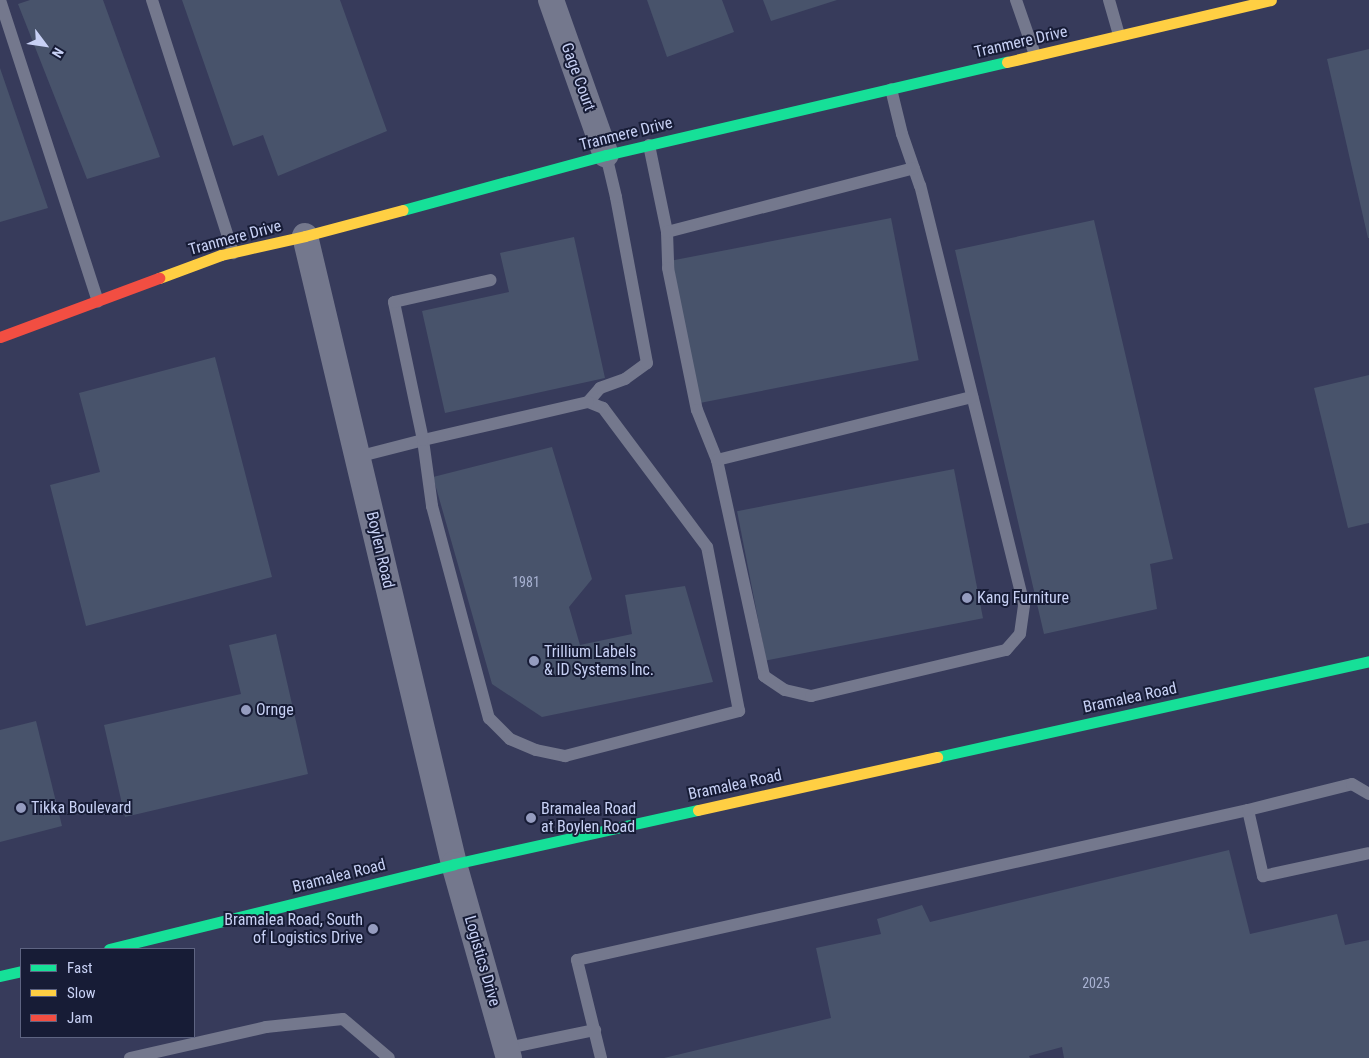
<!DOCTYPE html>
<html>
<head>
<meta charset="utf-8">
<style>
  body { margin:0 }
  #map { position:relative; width:1369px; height:1058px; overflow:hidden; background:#373b5b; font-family:"Roboto Condensed",sans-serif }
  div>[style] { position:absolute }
  .building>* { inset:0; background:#48536b; transform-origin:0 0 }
  .lane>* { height:12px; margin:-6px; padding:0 6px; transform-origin:6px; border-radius:6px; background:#74788d }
  .street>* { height:26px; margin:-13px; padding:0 13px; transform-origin:13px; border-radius:13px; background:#74788d }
  .fast>* { height:11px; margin:-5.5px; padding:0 5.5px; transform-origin:5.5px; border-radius:5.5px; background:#16e098 }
  .slow>* { height:11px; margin:-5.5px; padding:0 5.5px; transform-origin:5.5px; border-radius:5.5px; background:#ffcf43 }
  .jam>* { height:11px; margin:-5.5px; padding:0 5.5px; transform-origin:5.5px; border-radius:5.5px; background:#f24e42 }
  .dots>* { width:14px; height:14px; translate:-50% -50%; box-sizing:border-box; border:2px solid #171c36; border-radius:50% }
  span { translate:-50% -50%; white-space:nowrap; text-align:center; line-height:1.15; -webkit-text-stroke:4px #171c36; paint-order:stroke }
  .number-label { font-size:14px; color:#a8b2d2 }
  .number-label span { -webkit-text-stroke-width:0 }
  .street-label { font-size:16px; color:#c8d1f5 }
  .poi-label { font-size:16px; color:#c8d1f5 }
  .left { translate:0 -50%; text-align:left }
  .right { translate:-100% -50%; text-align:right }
  .legend { position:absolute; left:20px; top:948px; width:175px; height:90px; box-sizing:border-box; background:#171c36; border:1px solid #5e6482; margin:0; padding:6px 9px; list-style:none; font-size:15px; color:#c8d1f5 }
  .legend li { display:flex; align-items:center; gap:10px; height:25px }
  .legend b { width:25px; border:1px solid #5e6482 }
  .north { position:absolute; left:20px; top:20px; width:50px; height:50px; -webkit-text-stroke:4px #171c36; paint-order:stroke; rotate:121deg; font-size:14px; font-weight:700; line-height:20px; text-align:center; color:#c8d1f5 }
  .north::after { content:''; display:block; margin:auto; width:18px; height:22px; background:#c8d1f5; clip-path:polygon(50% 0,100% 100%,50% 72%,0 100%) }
</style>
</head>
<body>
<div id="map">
  <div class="building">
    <i style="clip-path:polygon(30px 0,103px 0,160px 157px,87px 179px,18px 4px)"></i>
    <i style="clip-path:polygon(182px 0,340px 0,387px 131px,278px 176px,263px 135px,233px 146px)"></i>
    <i style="clip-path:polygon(647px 0,722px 0,734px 32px,667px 57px)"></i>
    <i style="clip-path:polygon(763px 0,837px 0,771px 21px)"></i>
    <i style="clip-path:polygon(1369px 49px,1369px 238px,1368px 238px,1327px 59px)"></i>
    <i style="clip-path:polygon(0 68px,48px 208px,0 222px)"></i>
    <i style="left:891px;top:218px;width:145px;height:223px;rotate:79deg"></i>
    <i style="clip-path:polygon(1094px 220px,1173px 559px,1150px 564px,1157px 609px,1044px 634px,955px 250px)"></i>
    <i style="clip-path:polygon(574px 237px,605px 378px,445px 413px,422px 311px,509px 292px,500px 253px)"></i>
    <i style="clip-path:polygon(215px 357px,272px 577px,86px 626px,50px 485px,100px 472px,79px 393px)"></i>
    <i style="clip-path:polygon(1369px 375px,1369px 523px,1348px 528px,1314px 388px)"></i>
    <i style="clip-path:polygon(552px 447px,592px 579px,569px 607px,580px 645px,632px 634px,625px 595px,685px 586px,713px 682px,542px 717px,492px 684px,433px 477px)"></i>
    <i style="left:954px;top:469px;width:152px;height:221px;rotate:79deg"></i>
    <i style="clip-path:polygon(276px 634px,308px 774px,125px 817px,104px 725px,241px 694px,229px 645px)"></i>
    <i style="clip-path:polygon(36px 721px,62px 826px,0 842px,0 730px)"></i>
    <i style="clip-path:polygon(1229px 850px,1250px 934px,1337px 914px,1345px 945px,1369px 940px,1369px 1058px,1064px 1058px,1062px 1047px,1029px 1056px,1030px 1058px,664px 1058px,831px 1018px,816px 948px,881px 934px,877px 919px,922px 905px,930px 922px)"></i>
  </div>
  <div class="lane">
    <i style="left:0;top:0;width:317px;rotate:72deg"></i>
    <i style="left:152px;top:0;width:266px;rotate:72.2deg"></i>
    <i style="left:1016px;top:0;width:58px;rotate:70.9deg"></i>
    <i style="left:1109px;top:0;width:36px;rotate:74deg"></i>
    <i style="left:649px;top:145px;width:89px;rotate:78.3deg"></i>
    <i style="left:667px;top:232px;width:36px;rotate:88deg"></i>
    <i style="left:668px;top:268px;width:145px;rotate:78.5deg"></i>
    <i style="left:697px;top:410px;width:54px;rotate:68.2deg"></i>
    <i style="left:717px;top:460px;width:221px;rotate:77.7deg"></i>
    <i style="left:764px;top:676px;width:25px;rotate:34deg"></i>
    <i style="left:785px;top:690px;width:27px;rotate:13deg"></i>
    <i style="left:811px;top:696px;width:200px;rotate:-13.3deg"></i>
    <i style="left:1006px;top:650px;width:21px;rotate:-49deg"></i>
    <i style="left:1020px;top:634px;width:29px;rotate:-82deg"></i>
    <i style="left:1024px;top:605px;width:432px;rotate:-103.9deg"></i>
    <i style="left:920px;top:186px;width:55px;rotate:-109.1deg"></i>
    <i style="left:902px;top:134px;width:46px;rotate:-103.7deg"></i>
    <i style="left:667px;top:232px;width:255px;rotate:-14.5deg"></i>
    <i style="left:588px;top:402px;width:18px;rotate:-49deg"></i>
    <i style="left:600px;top:388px;width:27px;rotate:-20deg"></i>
    <i style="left:625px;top:379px;width:27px;rotate:-36deg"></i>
    <i style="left:647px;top:363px;width:169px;rotate:-100.6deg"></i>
    <i style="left:616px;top:197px;width:43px;rotate:-103.4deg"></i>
    <i style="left:357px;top:457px;width:68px;rotate:-14.4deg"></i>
    <i style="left:423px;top:440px;width:67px;rotate:82.2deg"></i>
    <i style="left:432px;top:506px;width:220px;rotate:75deg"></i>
    <i style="left:489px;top:718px;width:30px;rotate:45deg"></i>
    <i style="left:510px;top:739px;width:28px;rotate:23deg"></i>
    <i style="left:536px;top:750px;width:30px;rotate:12deg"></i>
    <i style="left:565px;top:756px;width:180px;rotate:-14.5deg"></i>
    <i style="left:739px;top:711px;width:167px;rotate:-101deg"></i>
    <i style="left:707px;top:547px;width:174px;rotate:-126.8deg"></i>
    <i style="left:603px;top:408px;width:16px;rotate:-158deg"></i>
    <i style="left:588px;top:402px;width:169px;rotate:167deg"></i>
    <i style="left:423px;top:440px;width:141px;rotate:-101.9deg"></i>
    <i style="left:394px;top:302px;width:99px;rotate:-12.8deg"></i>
    <i style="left:717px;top:460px;width:263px;rotate:-13.9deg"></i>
    <i style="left:1248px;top:810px;width:68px;rotate:77.2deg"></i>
    <i style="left:1263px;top:876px;width:108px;rotate:-12.2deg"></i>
    <i style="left:507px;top:1048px;width:90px;rotate:-11.6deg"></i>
    <i style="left:130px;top:1058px;width:139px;rotate:-12.8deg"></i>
    <i style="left:266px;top:1027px;width:77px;rotate:-5.9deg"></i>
    <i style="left:343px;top:1019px;width:60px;rotate:40.3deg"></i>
    <i style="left:601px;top:1058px;width:101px;rotate:-103.8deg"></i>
    <i style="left:577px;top:960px;width:688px;rotate:-12.6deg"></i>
    <i style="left:1248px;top:810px;width:107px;rotate:-14deg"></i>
    <i style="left:1352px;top:784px;width:20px;rotate:30deg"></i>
  </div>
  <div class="street">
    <i style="left:551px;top:0;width:164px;rotate:70.5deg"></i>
    <i style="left:305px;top:236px;width:645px;rotate:76.65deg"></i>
    <i style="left:454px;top:864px;width:202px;rotate:74.2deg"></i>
  </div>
  <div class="fast">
    <i style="left:403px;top:210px;width:210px;rotate:-15.2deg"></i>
    <i style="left:606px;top:155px;width:412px;rotate:-13.1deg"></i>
    <i style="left:937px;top:757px;width:443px;rotate:-12.5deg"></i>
    <i style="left:109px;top:949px;width:355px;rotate:-13.8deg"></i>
    <i style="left:454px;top:864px;width:250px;rotate:-12.5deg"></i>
    <i style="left:0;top:976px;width:22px;rotate:-13deg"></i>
  </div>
  <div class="slow">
    <i style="left:1007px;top:62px;width:271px;rotate:-13.2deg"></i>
    <i style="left:159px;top:278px;width:66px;rotate:-20.4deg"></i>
    <i style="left:221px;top:255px;width:86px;rotate:-12.7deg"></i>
    <i style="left:305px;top:236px;width:101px;rotate:-14.9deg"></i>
    <i style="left:698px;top:810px;width:245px;rotate:-12.5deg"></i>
  </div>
  <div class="jam">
    <i style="left:0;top:337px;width:170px;rotate:-20.4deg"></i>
  </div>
  <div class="dots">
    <i style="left:967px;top:598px;background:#959cbf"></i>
    <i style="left:534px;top:661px;background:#959cbf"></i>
    <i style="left:246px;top:710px;background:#959cbf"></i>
    <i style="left:21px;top:808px;background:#959cbf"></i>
    <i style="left:531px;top:818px;background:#959cbf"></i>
    <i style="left:373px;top:929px;background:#959cbf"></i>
  </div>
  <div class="number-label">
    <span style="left:526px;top:582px">1981</span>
    <span style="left:1096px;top:983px">2025</span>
  </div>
  <div class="street-label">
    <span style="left:1021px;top:42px;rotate:-13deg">Tranmere Drive</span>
    <span style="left:578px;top:77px;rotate:70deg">Gage Court</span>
    <span style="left:626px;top:134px;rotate:-14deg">Tranmere Drive</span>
    <span style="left:235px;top:238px;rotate:-15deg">Tranmere Drive</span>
    <span style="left:380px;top:550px;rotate:77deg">Boylen Road</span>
    <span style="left:1130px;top:698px;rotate:-12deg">Bramalea Road</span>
    <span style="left:735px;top:785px;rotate:-12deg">Bramalea Road</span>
    <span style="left:339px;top:876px;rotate:-14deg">Bramalea Road</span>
    <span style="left:482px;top:961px;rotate:74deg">Logistics Drive</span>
  </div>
  <div class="poi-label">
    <span class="left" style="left:977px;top:598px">Kang Furniture</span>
    <span class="left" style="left:544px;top:661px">Trillium Labels<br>&amp; ID Systems Inc.</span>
    <span class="left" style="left:256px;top:710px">Ornge</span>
    <span class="left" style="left:31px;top:808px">Tikka Boulevard</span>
    <span class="left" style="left:541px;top:818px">Bramalea Road<br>at Boylen Road</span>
    <span class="right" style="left:363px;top:929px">Bramalea Road, South<br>of Logistics Drive</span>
  </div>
  <ul class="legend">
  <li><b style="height:6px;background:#16e098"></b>Fast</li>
  <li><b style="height:6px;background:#ffcf43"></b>Slow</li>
  <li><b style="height:6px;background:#f24e42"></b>Jam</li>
  </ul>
  <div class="north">N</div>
</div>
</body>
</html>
